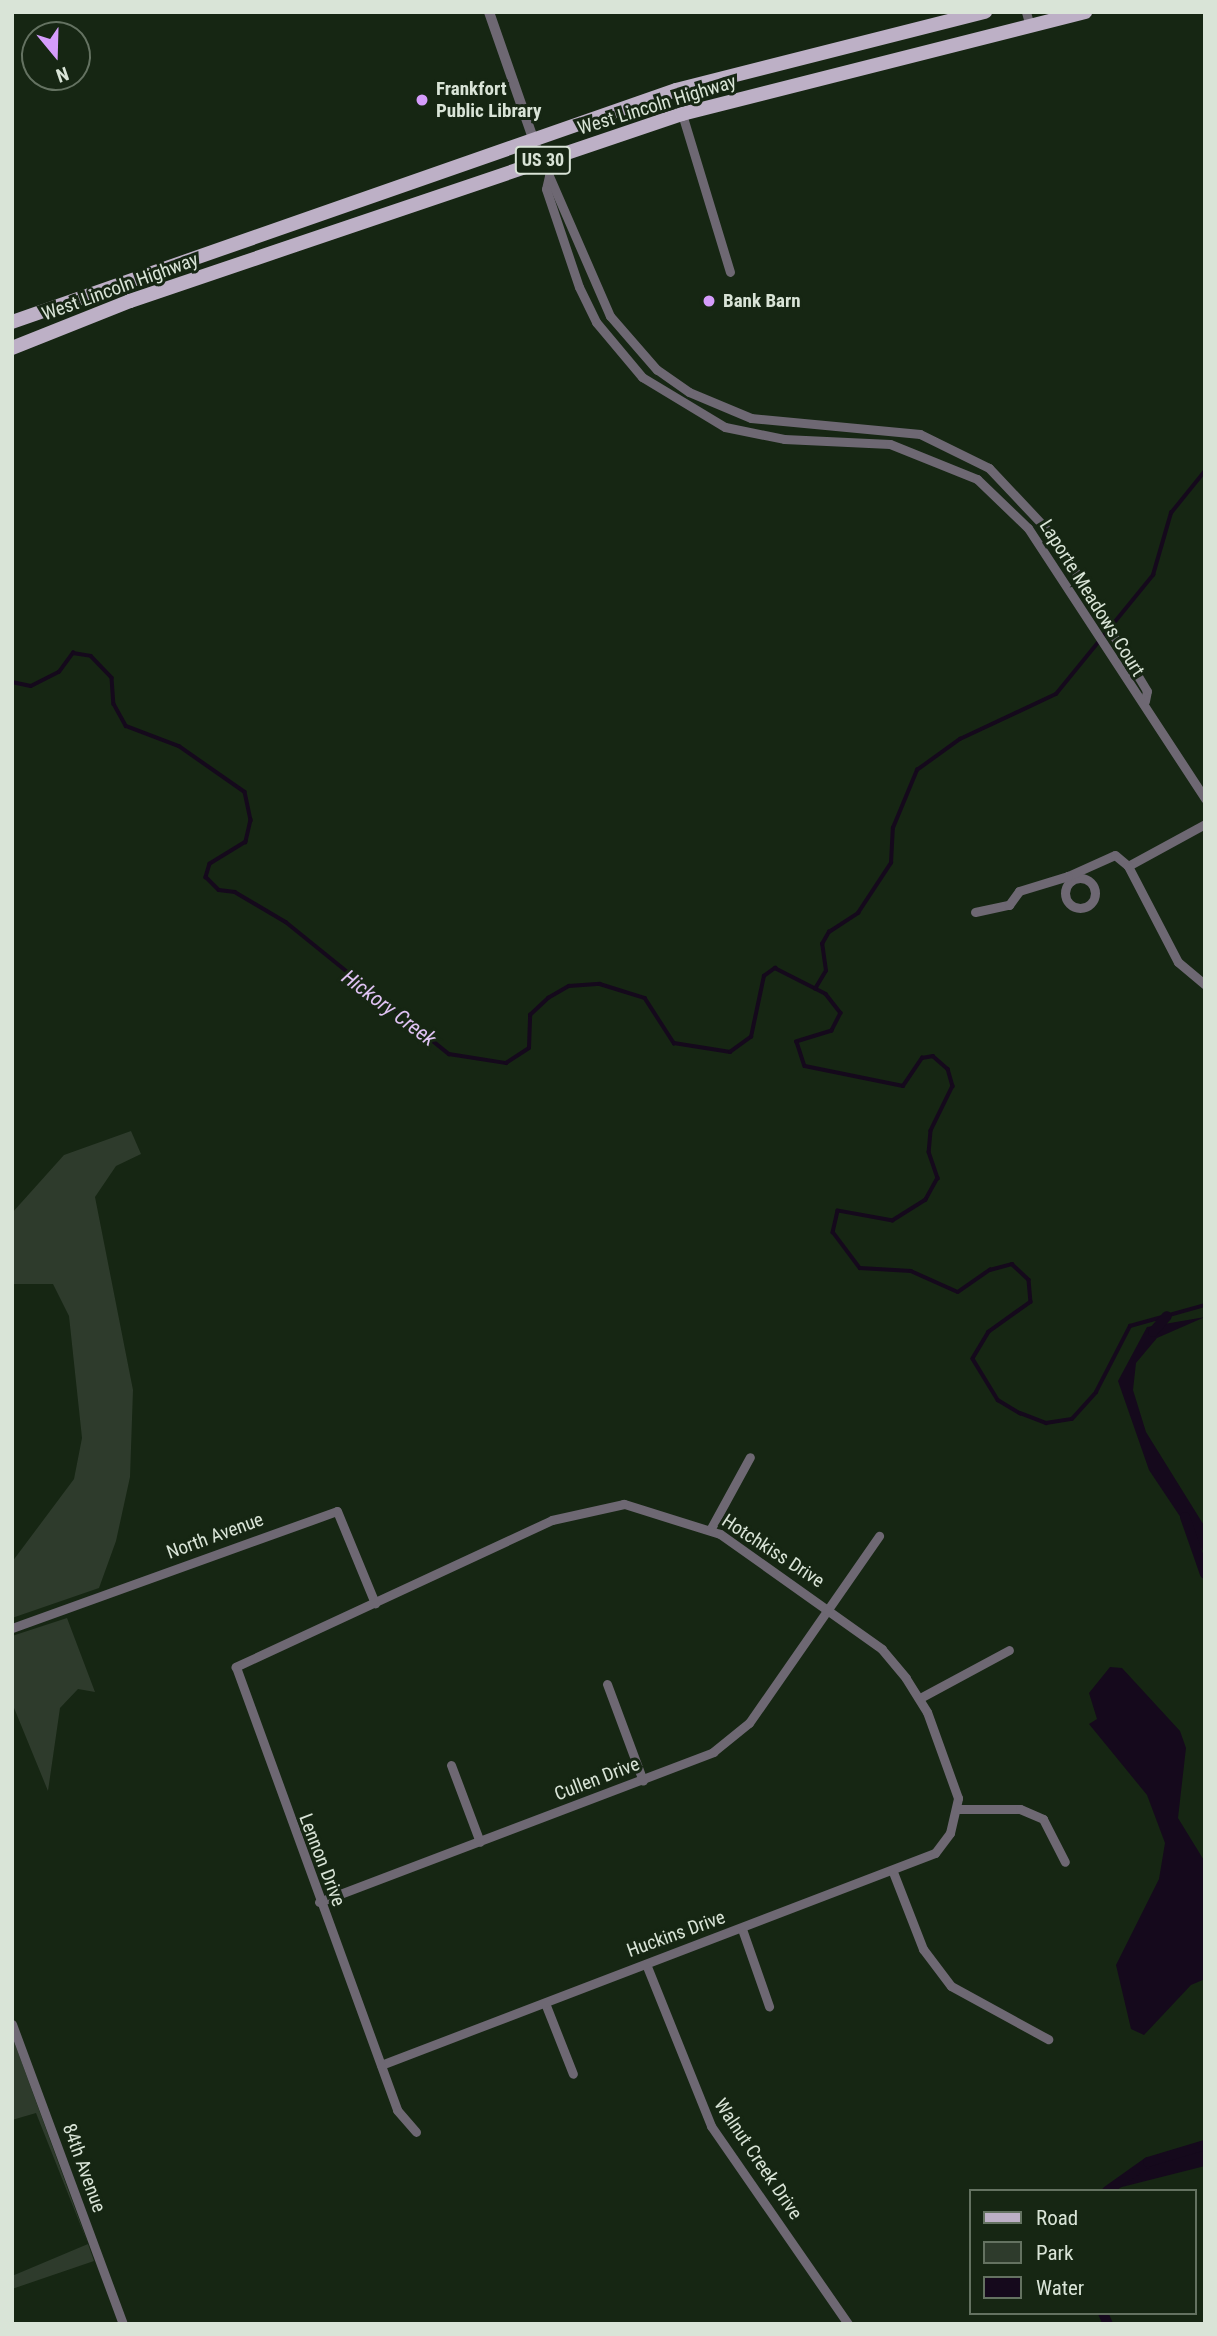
<!DOCTYPE html>
<html>
<head>
<meta charset="utf-8">
<style>
  body { margin:0 }
  #map { position:relative; width:1217px; height:2336px; overflow:hidden; background:#162613; font-family:"Roboto Condensed",sans-serif }
  div>[style] { position:absolute }
  .green>* { inset:0; background:#2e3b2c }
  .water>* { inset:0; background:#15091c }
  .stream>* { height:3.5px; margin:-1.75px; padding:0 1.75px; transform-origin:1.75px; border-radius:1.75px; background:#15091c }
  .canal>* { height:10px; margin:-5px; padding:0 5px; transform-origin:5px; border-radius:5px; background:#15091c }
  .minor>* { height:9px; margin:-4.5px; padding:0 4.5px; transform-origin:4.5px; border-radius:4.5px; background:#6e6873 }
  .minor>.ring { margin:-4.5px; padding:0; box-sizing:content-box; background:none; border:9px solid #6e6873; border-radius:50% }
  .tertiary>* { height:10px; margin:-5px; padding:0 5px; transform-origin:5px; border-radius:5px; background:#6e6873 }
  .primary>* { height:14px; margin:-7px; padding:0 7px; transform-origin:7px; border-radius:7px; background:#bdb0c6 }
  .dots>* { width:19px; height:19px; translate:-50% -50%; box-sizing:border-box; border:4px solid #162613; border-radius:50% }
  span { translate:-50% -50%; white-space:nowrap; text-align:center; line-height:1.15; -webkit-text-stroke:6px #162613; paint-order:stroke }
  .shield-label span { padding:2px 5px; background:#162613; border:2px solid; border-radius:5px; -webkit-text-stroke-width:0 }
  .shield-label { font-size:18px; color:#d9e4d7; font-weight:700 }
  .poi-label { font-size:19px; color:#d9e4d7; font-weight:700 }
  .left { translate:0 -50%; text-align:left }
  .street-label { font-size:19px; color:#d9e4d7 }
  .water-label { font-size:21px; color:#e0c3f4; font-style:italic }
  .frame { position:absolute; inset:0; border:14px solid #d9e4d7; pointer-events:none }
  .legend { position:absolute; left:969px; top:2189px; width:228px; height:126px; box-sizing:border-box; background:#162613; border:2px solid #647261; margin:0; padding:9px 12px; list-style:none; font-size:21px; color:#d9e4d7 }
  .legend li { display:flex; align-items:center; gap:14px; height:35px }
  .legend b { width:35px; border:2px solid #647261 }
  .north { position:absolute; left:21px; top:21px; width:70px; height:70px; box-sizing:border-box; background:#162613; border:2px solid #647261; border-radius:50%; rotate:161deg; font-size:19px; font-weight:700; line-height:28px; text-align:center; color:#d9e4d7 }
  .north::after { content:''; display:block; margin:auto; width:24px; height:32px; background:#d59cfb; clip-path:polygon(50% 0,100% 100%,50% 72%,0 100%) }
</style>
</head>
<body>
<div id="map">
  <div class="green">
    <i style="clip-path:polygon(131px 1131px,141px 1154px,116px 1166px,95px 1197px,133px 1390px,130px 1477px,116px 1541px,99px 1588px,12px 1618px,12px 1562px,74px 1479px,82px 1438px,69px 1316px,53px 1284px,12px 1284px,12px 1213px,64px 1155px)"></i>
    <i style="clip-path:polygon(67px 1618px,95px 1692px,78px 1689px,60px 1708px,48px 1791px,12px 1703px,12px 1636px)"></i>
    <i style="clip-path:polygon(12px 2036px,88px 2244px,94px 2261px,12px 2289px,12px 2276px,88px 2244px,36px 2113px,12px 2120px)"></i>
  </div>
  <div class="water">
    <i style="clip-path:polygon(1205px 1317px,1157px 1338px,1136px 1363px,1133px 1390px,1146px 1432px,1205px 1527px,1205px 1554px,1149px 1470px,1118px 1381px,1147px 1327px)"></i>
    <i style="clip-path:polygon(1110px 1667px,1122px 1668px,1180px 1731px,1186px 1748px,1178px 1818px,1205px 1862px,1205px 1979px,1191px 1985px,1144px 2035px,1131px 2029px,1116px 1965px,1159px 1879px,1165px 1843px,1147px 1795px,1089px 1724px,1097px 1719px,1089px 1693px)"></i>
    <i style="clip-path:polygon(1205px 2148px,1205px 2166px,1106px 2191px,1139px 2168px)"></i>
  </div>
  <div class="stream">
    <i style="left:12px;top:682px;width:19px;rotate:12deg"></i>
    <i style="left:31px;top:686px;width:31px;rotate:-27deg"></i>
    <i style="left:59px;top:672px;width:24px;rotate:-54deg"></i>
    <i style="left:73px;top:653px;width:18px;rotate:9deg"></i>
    <i style="left:91px;top:656px;width:30px;rotate:46deg"></i>
    <i style="left:112px;top:678px;width:26px;rotate:86deg"></i>
    <i style="left:114px;top:704px;width:25px;rotate:61deg"></i>
    <i style="left:126px;top:726px;width:57px;rotate:20.7deg"></i>
    <i style="left:179px;top:746px;width:80px;rotate:34.9deg"></i>
    <i style="left:245px;top:792px;width:29px;rotate:78deg"></i>
    <i style="left:251px;top:820px;width:23px;rotate:103deg"></i>
    <i style="left:246px;top:842px;width:42px;rotate:148.6deg"></i>
    <i style="left:210px;top:864px;width:14px;rotate:107deg"></i>
    <i style="left:206px;top:877px;width:18px;rotate:45deg"></i>
    <i style="left:219px;top:890px;width:16px;rotate:7deg"></i>
    <i style="left:235px;top:892px;width:59px;rotate:30.5deg"></i>
    <i style="left:286px;top:922px;width:210px;rotate:39deg"></i>
    <i style="left:449px;top:1054px;width:58px;rotate:9deg"></i>
    <i style="left:506px;top:1063px;width:27px;rotate:-33deg"></i>
    <i style="left:529px;top:1048px;width:33px;rotate:-88deg"></i>
    <i style="left:530px;top:1015px;width:25px;rotate:-43deg"></i>
    <i style="left:548px;top:998px;width:24px;rotate:-30deg"></i>
    <i style="left:569px;top:986px;width:31px;rotate:-4deg"></i>
    <i style="left:600px;top:984px;width:47px;rotate:17.3deg"></i>
    <i style="left:645px;top:998px;width:54px;rotate:57.2deg"></i>
    <i style="left:674px;top:1043px;width:57px;rotate:9.1deg"></i>
    <i style="left:730px;top:1052px;width:26px;rotate:-36deg"></i>
    <i style="left:751px;top:1037px;width:62px;rotate:-78deg"></i>
    <i style="left:764px;top:976px;width:14px;rotate:-36deg"></i>
    <i style="left:775px;top:968px;width:57px;rotate:27deg"></i>
    <i style="left:826px;top:994px;width:24px;rotate:52deg"></i>
    <i style="left:841px;top:1013px;width:20px;rotate:117deg"></i>
    <i style="left:832px;top:1031px;width:37px;rotate:163deg"></i>
    <i style="left:797px;top:1042px;width:25px;rotate:72deg"></i>
    <i style="left:805px;top:1066px;width:100px;rotate:11.5deg"></i>
    <i style="left:903px;top:1086px;width:34px;rotate:-56deg"></i>
    <i style="left:922px;top:1058px;width:11px;rotate:-10deg"></i>
    <i style="left:933px;top:1056px;width:20px;rotate:41deg"></i>
    <i style="left:948px;top:1069px;width:18px;rotate:74deg"></i>
    <i style="left:953px;top:1086px;width:50px;rotate:116.1deg"></i>
    <i style="left:931px;top:1131px;width:21px;rotate:95deg"></i>
    <i style="left:929px;top:1152px;width:28px;rotate:71deg"></i>
    <i style="left:938px;top:1178px;width:25px;rotate:119deg"></i>
    <i style="left:926px;top:1200px;width:39px;rotate:148deg"></i>
    <i style="left:893px;top:1221px;width:56px;rotate:-169.7deg"></i>
    <i style="left:838px;top:1211px;width:22px;rotate:103deg"></i>
    <i style="left:833px;top:1232px;width:45px;rotate:53.1deg"></i>
    <i style="left:860px;top:1268px;width:51px;rotate:3.4deg"></i>
    <i style="left:911px;top:1271px;width:51px;rotate:24.1deg"></i>
    <i style="left:958px;top:1292px;width:39px;rotate:-35deg"></i>
    <i style="left:990px;top:1270px;width:23px;rotate:-15deg"></i>
    <i style="left:1012px;top:1264px;width:23px;rotate:43deg"></i>
    <i style="left:1029px;top:1280px;width:22px;rotate:85deg"></i>
    <i style="left:1031px;top:1302px;width:52px;rotate:144.5deg"></i>
    <i style="left:989px;top:1332px;width:31px;rotate:121deg"></i>
    <i style="left:973px;top:1359px;width:48px;rotate:58.6deg"></i>
    <i style="left:998px;top:1400px;width:26px;rotate:31deg"></i>
    <i style="left:1020px;top:1413px;width:28px;rotate:21deg"></i>
    <i style="left:1046px;top:1423px;width:26px;rotate:-9deg"></i>
    <i style="left:1072px;top:1419px;width:36px;rotate:-48deg"></i>
    <i style="left:1096px;top:1392px;width:74px;rotate:-62.7deg"></i>
    <i style="left:1130px;top:1326px;width:78px;rotate:-15.6deg"></i>
    <i style="left:815px;top:989px;width:21px;rotate:-59deg"></i>
    <i style="left:826px;top:971px;width:27px;rotate:-98deg"></i>
    <i style="left:822px;top:944px;width:14px;rotate:-60deg"></i>
    <i style="left:829px;top:932px;width:35px;rotate:-33deg"></i>
    <i style="left:858px;top:913px;width:60px;rotate:-56.6deg"></i>
    <i style="left:891px;top:863px;width:35px;rotate:-87deg"></i>
    <i style="left:893px;top:828px;width:63px;rotate:-67.5deg"></i>
    <i style="left:917px;top:770px;width:53px;rotate:-35.8deg"></i>
    <i style="left:960px;top:739px;width:106px;rotate:-25.1deg"></i>
    <i style="left:1056px;top:694px;width:154px;rotate:-50.8deg"></i>
    <i style="left:1153px;top:575px;width:65px;rotate:-73.8deg"></i>
    <i style="left:1171px;top:513px;width:54px;rotate:-51deg"></i>
  </div>
  <div class="canal">
    <i style="left:1153px;top:1332px;width:21px;rotate:-49deg"></i>
    <i style="left:1185px;top:1517px;width:60px;rotate:70.7deg"></i>
    <i style="left:1107px;top:2191px;width:50px;rotate:-35.3deg"></i>
    <i style="left:1148px;top:2162px;width:59px;rotate:-16.6deg"></i>
    <i style="left:1103px;top:2313px;width:12px;rotate:66deg"></i>
  </div>
  <div class="minor">
    <i style="left:1026px;top:12px;width:15px;rotate:74deg"></i>
    <i style="left:682px;top:114px;width:165px;rotate:73.1deg"></i>
    <i style="left:1145px;top:701px;width:10px;rotate:-79deg"></i>
    <i style="left:1147px;top:691px;width:180px;rotate:-121.1deg"></i>
    <i style="left:1054px;top:537px;width:95px;rotate:-133.3deg"></i>
    <i style="left:989px;top:468px;width:77px;rotate:-153.8deg"></i>
    <i style="left:920px;top:434px;width:170px;rotate:-174.6deg"></i>
    <i style="left:751px;top:418px;width:67px;rotate:-157.2deg"></i>
    <i style="left:689px;top:392px;width:39px;rotate:-145deg"></i>
    <i style="left:657px;top:370px;width:72px;rotate:-131deg"></i>
    <i style="left:610px;top:316px;width:153px;rotate:-113.5deg"></i>
    <i style="left:549px;top:176px;width:13px;rotate:103deg"></i>
    <i style="left:546px;top:189px;width:103px;rotate:71.4deg"></i>
    <i style="left:579px;top:287px;width:39px;rotate:64deg"></i>
    <i style="left:596px;top:322px;width:72px;rotate:50.1deg"></i>
    <i style="left:642px;top:377px;width:97px;rotate:31.1deg"></i>
    <i style="left:725px;top:427px;width:60px;rotate:11.5deg"></i>
    <i style="left:784px;top:439px;width:106px;rotate:2.7deg"></i>
    <i style="left:890px;top:444px;width:94px;rotate:21.9deg"></i>
    <i style="left:977px;top:479px;width:71px;rotate:43.9deg"></i>
    <i style="left:1028px;top:528px;width:324px;rotate:56.8deg"></i>
    <i style="left:1128px;top:866px;width:88px;rotate:-28.6deg"></i>
    <i class="ring" style="left:1065px;top:878px;width:21px;height:21px"></i>
    <i style="left:1071px;top:881px;width:6px;rotate:-121deg"></i>
    <i style="left:1068px;top:876px;width:51px;rotate:-24.1deg"></i>
    <i style="left:1115px;top:855px;width:17px;rotate:40deg"></i>
    <i style="left:1128px;top:866px;width:108px;rotate:62.5deg"></i>
    <i style="left:1178px;top:962px;width:35px;rotate:40deg"></i>
    <i style="left:975px;top:912px;width:35px;rotate:-12deg"></i>
    <i style="left:1009px;top:905px;width:17px;rotate:-54deg"></i>
    <i style="left:1019px;top:891px;width:51px;rotate:-17deg"></i>
    <i style="left:710px;top:1530px;width:83px;rotate:-61.3deg"></i>
    <i style="left:12px;top:1628px;width:345px;rotate:-19.8deg"></i>
    <i style="left:337px;top:1511px;width:100px;rotate:67.6deg"></i>
    <i style="left:607px;top:1684px;width:103px;rotate:69.6deg"></i>
    <i style="left:920px;top:1698px;width:101px;rotate:-28.3deg"></i>
    <i style="left:451px;top:1765px;width:82px;rotate:69.4deg"></i>
    <i style="left:959px;top:1809px;width:61px"></i>
    <i style="left:1020px;top:1809px;width:25px;rotate:23deg"></i>
    <i style="left:1043px;top:1819px;width:48px;rotate:62.9deg"></i>
    <i style="left:893px;top:1872px;width:83px;rotate:68.7deg"></i>
    <i style="left:923px;top:1949px;width:46px;rotate:52.9deg"></i>
    <i style="left:951px;top:1986px;width:111px;rotate:28.7deg"></i>
    <i style="left:319px;top:1902px;width:422px;rotate:-20.8deg"></i>
    <i style="left:713px;top:1752px;width:46px;rotate:-38.9deg"></i>
    <i style="left:749px;top:1723px;width:228px;rotate:-55.2deg"></i>
    <i style="left:742px;top:1929px;width:82px;rotate:70.7deg"></i>
    <i style="left:646px;top:1964px;width:175px;rotate:68.1deg"></i>
    <i style="left:711px;top:2126px;width:241px;rotate:55.3deg"></i>
    <i style="left:545px;top:2003px;width:76px;rotate:68.5deg"></i>
    <i style="left:12px;top:2024px;width:320px;rotate:69.7deg"></i>
    <i style="left:381px;top:2065px;width:593px;rotate:-20.94deg"></i>
    <i style="left:935px;top:1853px;width:25px;rotate:-53deg"></i>
    <i style="left:950px;top:1833px;width:36px;rotate:-77deg"></i>
    <i style="left:958px;top:1798px;width:91px;rotate:-109.8deg"></i>
    <i style="left:927px;top:1712px;width:40px;rotate:-122deg"></i>
    <i style="left:906px;top:1678px;width:38px;rotate:-130deg"></i>
    <i style="left:882px;top:1649px;width:199px;rotate:-144.6deg"></i>
    <i style="left:720px;top:1534px;width:101px;rotate:-162.6deg"></i>
    <i style="left:624px;top:1504px;width:74px;rotate:167.5deg"></i>
    <i style="left:552px;top:1520px;width:349px;rotate:155.1deg"></i>
    <i style="left:236px;top:1667px;width:471px;rotate:70deg"></i>
    <i style="left:397px;top:2110px;width:29px;rotate:49deg"></i>
  </div>
  <div class="tertiary">
    <i style="left:489px;top:12px;width:158px;rotate:70.8deg"></i>
  </div>
  <div class="primary">
    <i style="left:12px;top:322px;width:703px;rotate:-19.26deg"></i>
    <i style="left:676px;top:90px;width:319px;rotate:-14.2deg"></i>
    <i style="left:12px;top:348px;width:127px;rotate:-21.7deg"></i>
    <i style="left:130px;top:301px;width:583px;rotate:-18.71deg"></i>
    <i style="left:682px;top:114px;width:416px;rotate:-14.2deg"></i>
  </div>
  <div class="dots">
    <i style="left:422px;top:100px;background:#d59cfb"></i>
    <i style="left:709px;top:301px;background:#d59cfb"></i>
  </div>
  <div class="shield-label">
    <span style="left:543px;top:160px">US 30</span>
  </div>
  <div class="poi-label">
    <span class="left" style="left:436px;top:100px">Frankfort<br>Public Library</span>
    <span class="left" style="left:723px;top:301px">Bank Barn</span>
  </div>
  <div class="street-label">
    <span style="left:657px;top:105px;rotate:-17deg">West Lincoln Highway</span>
    <span style="left:120px;top:287px;rotate:-20deg">West Lincoln Highway</span>
    <span style="left:1092px;top:598px;rotate:58deg">Laporte Meadows Court</span>
    <span style="left:215px;top:1536px;rotate:-20deg">North Avenue</span>
    <span style="left:773px;top:1551px;rotate:33deg">Hotchkiss Drive</span>
    <span style="left:597px;top:1779px;rotate:-21deg">Cullen Drive</span>
    <span style="left:322px;top:1860px;rotate:69deg">Lennon Drive</span>
    <span style="left:676px;top:1934px;rotate:-20deg">Huckins Drive</span>
    <span style="left:758px;top:2159px;rotate:56deg">Walnut Creek Drive</span>
    <span style="left:84px;top:2168px;rotate:70deg">84th Avenue</span>
  </div>
  <div class="water-label">
    <span style="left:389px;top:1008px;rotate:37deg">Hickory Creek</span>
  </div>
  <div class="frame"></div>
  <ul class="legend">
  <li><b style="height:9px;background:#bdb0c6"></b>Road</li>
  <li><b style="height:19px;background:#2e3b2c"></b>Park</li>
  <li><b style="height:19px;background:#15091c"></b>Water</li>
  </ul>
  <div class="north">N</div>
</div>
</body>
</html>
